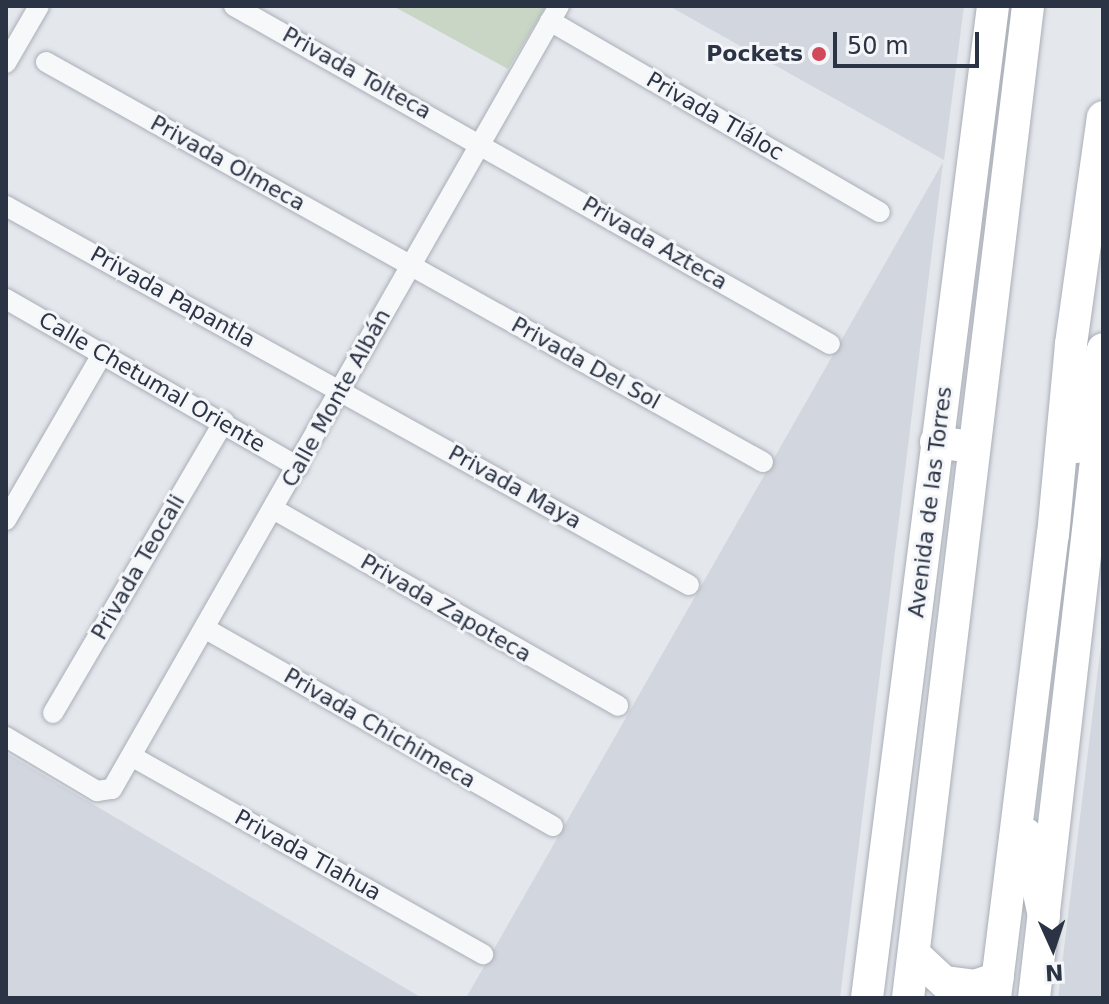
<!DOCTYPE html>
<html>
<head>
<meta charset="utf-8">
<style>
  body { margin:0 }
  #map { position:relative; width:1109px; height:1004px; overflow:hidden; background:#e4e7ec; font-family:"DejaVu Sans",sans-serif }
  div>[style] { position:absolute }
  .built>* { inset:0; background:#d2d6de }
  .green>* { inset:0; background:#c9d6c5 }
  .roads { filter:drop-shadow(0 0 2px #a9aeb7) drop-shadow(0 0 2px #a9aeb7) }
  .minor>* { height:20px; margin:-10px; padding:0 10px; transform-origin:10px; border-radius:10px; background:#f7f8fa }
  .primary>* { height:32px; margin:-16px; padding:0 16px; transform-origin:16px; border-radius:16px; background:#fff }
  .trunk>* { height:32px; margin:-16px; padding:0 16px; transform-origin:16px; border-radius:16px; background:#fff }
  .dots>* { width:22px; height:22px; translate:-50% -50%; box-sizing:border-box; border:4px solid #f4f6f9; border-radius:50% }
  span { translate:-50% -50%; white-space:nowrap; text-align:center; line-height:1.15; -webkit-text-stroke:6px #f4f6f9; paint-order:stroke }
  .poi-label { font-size:22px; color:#2b3445; font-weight:700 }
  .right { translate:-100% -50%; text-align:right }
  .street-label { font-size:22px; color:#2b3445 }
  .frame { position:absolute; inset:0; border:8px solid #2b3445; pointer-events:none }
  .north { position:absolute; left:1013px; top:908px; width:80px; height:80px; -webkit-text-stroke:6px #f4f6f9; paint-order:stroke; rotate:177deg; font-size:22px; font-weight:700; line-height:32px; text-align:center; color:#2b3445 }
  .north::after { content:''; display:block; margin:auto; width:28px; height:36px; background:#2b3445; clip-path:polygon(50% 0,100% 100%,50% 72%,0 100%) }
  .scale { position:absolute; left:833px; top:32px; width:146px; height:36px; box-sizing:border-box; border:4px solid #2b3445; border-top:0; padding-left:10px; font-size:24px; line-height:28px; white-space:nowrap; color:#2b3445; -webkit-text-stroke:6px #f4f6f9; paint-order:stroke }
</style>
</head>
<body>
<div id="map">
  <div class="built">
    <i style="clip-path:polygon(669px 6px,964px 6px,944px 160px)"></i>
    <i style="clip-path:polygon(943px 162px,840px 998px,466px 998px)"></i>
    <i style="clip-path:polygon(1103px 629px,1103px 998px,1058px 998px)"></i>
    <i style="clip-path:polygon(6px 753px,422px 998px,6px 998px)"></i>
  </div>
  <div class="green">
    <i style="clip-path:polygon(393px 6px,546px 6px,508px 69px)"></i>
  </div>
  <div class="roads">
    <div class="minor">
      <i style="left:234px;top:6px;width:685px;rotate:29.56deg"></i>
      <i style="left:550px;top:21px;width:381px;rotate:30.1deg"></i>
      <i style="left:46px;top:62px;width:821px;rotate:29.16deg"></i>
      <i style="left:6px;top:63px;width:66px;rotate:-59.9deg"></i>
      <i style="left:6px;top:206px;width:781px;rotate:29.03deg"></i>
      <i style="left:6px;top:299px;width:337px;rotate:29.9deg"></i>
      <i style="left:275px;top:510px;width:395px;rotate:29.7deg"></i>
      <i style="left:6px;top:520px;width:193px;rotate:-59.9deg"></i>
      <i style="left:206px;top:629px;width:399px;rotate:29.6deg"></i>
      <i style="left:53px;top:713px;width:338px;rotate:-59.6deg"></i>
      <i style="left:6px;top:737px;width:106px;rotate:30.7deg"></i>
      <i style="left:97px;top:791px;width:15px;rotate:-8deg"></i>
      <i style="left:112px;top:789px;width:902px;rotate:-60.28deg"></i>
      <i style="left:133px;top:757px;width:402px;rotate:29.4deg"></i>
    </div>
    <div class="primary">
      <i style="left:867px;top:998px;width:1000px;rotate:-82.76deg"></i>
      <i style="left:1034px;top:998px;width:602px;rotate:-83.42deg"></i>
    </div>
    <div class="trunk">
      <i style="left:936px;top:442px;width:37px;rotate:8deg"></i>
      <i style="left:1077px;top:447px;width:101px;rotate:-75.1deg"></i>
      <i style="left:1026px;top:834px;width:84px;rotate:77.6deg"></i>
      <i style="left:915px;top:955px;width:40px;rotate:43deg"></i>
      <i style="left:944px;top:982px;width:31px;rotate:7deg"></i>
      <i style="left:975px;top:986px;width:24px;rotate:-19deg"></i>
      <i style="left:908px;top:998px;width:999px;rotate:-83.1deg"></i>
      <i style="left:995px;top:998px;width:467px;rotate:-82.9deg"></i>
      <i style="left:1053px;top:535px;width:192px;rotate:-84.6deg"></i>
      <i style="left:1071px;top:344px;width:229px;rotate:-82deg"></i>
    </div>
  </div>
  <div class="dots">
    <i style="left:819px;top:54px;background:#d1495b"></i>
  </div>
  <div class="poi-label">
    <span class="right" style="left:803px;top:54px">Pockets</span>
  </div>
  <div class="street-label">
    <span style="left:357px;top:73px;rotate:29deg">Privada Tolteca</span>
    <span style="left:715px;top:116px;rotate:30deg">Privada Tláloc</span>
    <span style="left:228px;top:163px;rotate:29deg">Privada Olmeca</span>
    <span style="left:655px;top:243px;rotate:30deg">Privada Azteca</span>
    <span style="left:173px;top:297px;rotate:29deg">Privada Papantla</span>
    <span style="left:586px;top:363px;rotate:29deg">Privada Del Sol</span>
    <span style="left:152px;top:382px;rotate:30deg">Calle Chetumal Oriente</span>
    <span style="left:336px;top:398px;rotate:-61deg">Calle Monte Albán</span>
    <span style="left:515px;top:487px;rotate:29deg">Privada Maya</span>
    <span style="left:930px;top:502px;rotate:-83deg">Avenida de las Torres</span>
    <span style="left:138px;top:567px;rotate:-60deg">Privada Teocali</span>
    <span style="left:446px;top:608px;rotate:30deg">Privada Zapoteca</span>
    <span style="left:380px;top:728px;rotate:30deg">Privada Chichimeca</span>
    <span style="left:308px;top:855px;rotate:29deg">Privada Tlahua</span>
  </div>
  <div class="frame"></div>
  <div class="north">N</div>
  <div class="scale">50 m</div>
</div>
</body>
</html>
